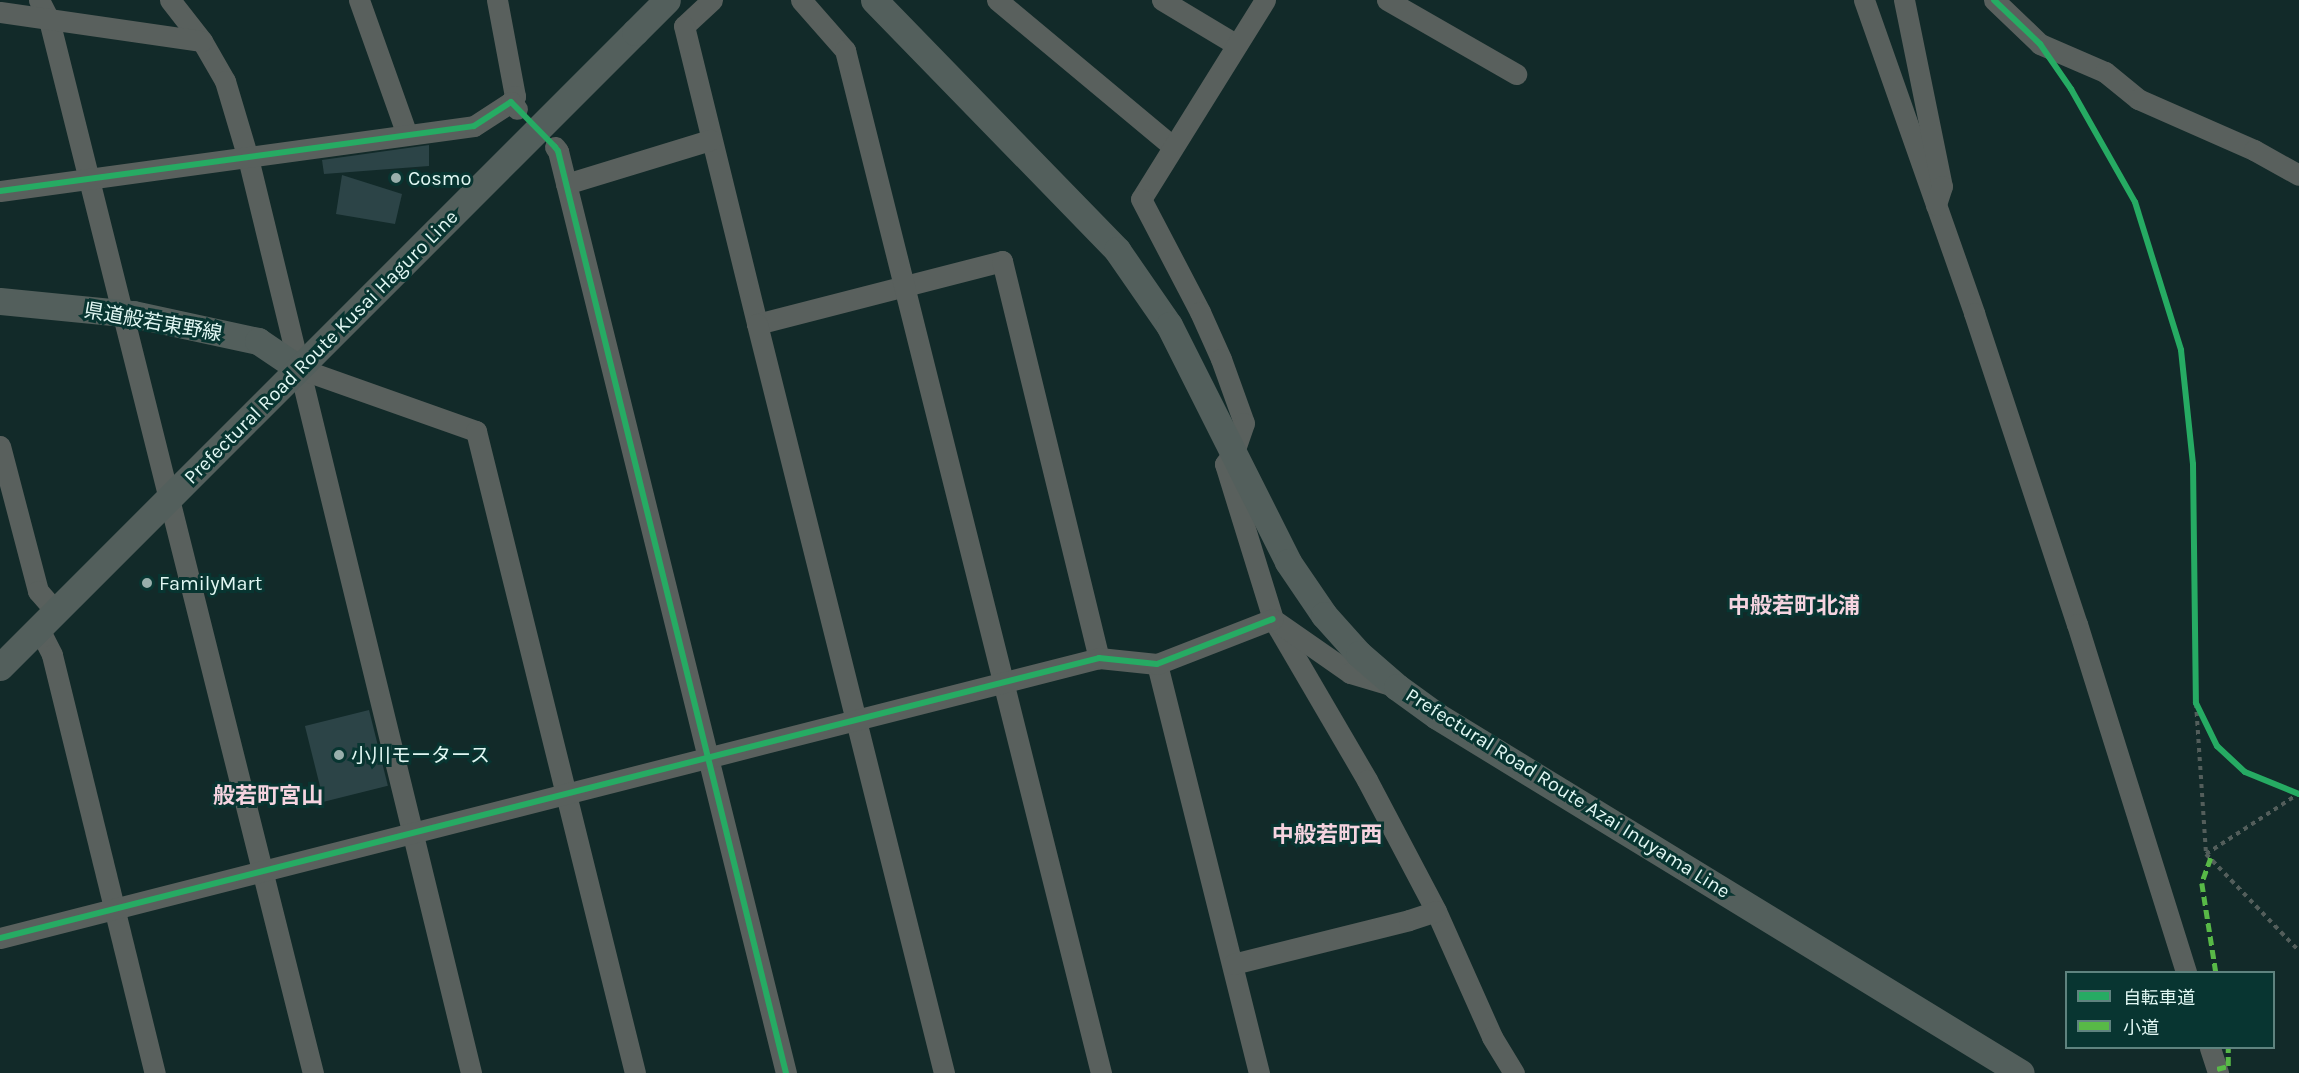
<!DOCTYPE html>
<html>
<head>
<meta charset="utf-8">
<style>
  body { margin:0 }
  #map { position:relative; width:2299px; height:1073px; overflow:hidden; background:#122a29; font-family:Karla,"Noto Sans JP",sans-serif }
  div>[style] { position:absolute }
  .building>* { inset:0; background:#2c4447; transform-origin:0 0 }
  .path>* { height:4px; margin-top:-2px; transform-origin:0; background:repeating-linear-gradient(90deg,#535e5b 0 4.5px,transparent 0 9px) }
  .minor>* { height:21px; margin:-10.5px; padding:0 10.5px; transform-origin:10.5px; border-radius:10.5px; background:#59605d }
  .major>* { height:27px; margin:-13.5px; padding:0 13.5px; transform-origin:13.5px; border-radius:13.5px; background:#535f5c }
  .major-bridge>* { height:27px; margin:-13.5px; padding:0 13.5px; transform-origin:13.5px; border-radius:13.5px; background:#535f5c }
  .quiet>* { height:4.5px; margin-top:-2.25px; transform-origin:0; background:repeating-linear-gradient(90deg,#58b947 0 9px,transparent 0 13.5px) }
  .cycleway>* { height:6px; margin:-3px; padding:0 3px; transform-origin:3px; border-radius:3px; background:#26ab63 }
  .dots>* { width:16px; height:16px; translate:-50% -50%; box-sizing:border-box; border:3px solid #083531; border-radius:50% }
  span { translate:-50% -50%; white-space:nowrap; text-align:center; line-height:1.15; -webkit-text-stroke:6px #083531; paint-order:stroke }
  .poi-label { font-size:20px; color:#e1f7f3 }
  .left { translate:0 -50%; text-align:left }
  .street-label { font-size:20px; color:#e1f7f3 }
  .quarter-label { font-size:22px; color:#f5d4e0; font-weight:700 }
  .legend { position:absolute; left:2065px; top:971px; width:210px; height:78px; box-sizing:border-box; background:#083531; border:2px solid #5f837f; margin:0; padding:8px 10px; list-style:none; font-size:18px; color:#e1f7f3 }
  .legend li { display:flex; align-items:center; gap:12px; height:30px }
  .legend b { width:30px; border:2px solid #5f837f }
</style>
</head>
<body>
<div id="map">
  <div class="building">
    <i style="clip-path:polygon(429px 145px,429px 166px,324px 174px,322px 160px)"></i>
    <i style="clip-path:polygon(342px 175px,402px 194px,395px 224px,336px 214px)"></i>
    <i style="left:369px;top:710px;width:78px;height:66px;rotate:76deg"></i>
  </div>
  <div class="path">
    <i style="left:2196px;top:703px;width:151px;rotate:86.2deg"></i>
    <i style="left:2206px;top:854px;width:134px;rotate:46.2deg"></i>
    <i style="left:2206px;top:854px;width:110px;rotate:-33.1deg"></i>
  </div>
  <div class="minor">
    <i style="left:39px;top:0;width:22px;rotate:63deg"></i>
    <i style="left:49px;top:20px;width:1086px;rotate:75.93deg"></i>
    <i style="left:170px;top:0;width:52px;rotate:52deg"></i>
    <i style="left:202px;top:41px;width:46px;rotate:60.1deg"></i>
    <i style="left:225px;top:81px;width:80px;rotate:73.4deg"></i>
    <i style="left:248px;top:158px;width:942px;rotate:76.3deg"></i>
    <i style="left:359px;top:0;width:143px;rotate:70.4deg"></i>
    <i style="left:497px;top:0;width:98px;rotate:79.4deg"></i>
    <i style="left:515px;top:96px;width:7px;rotate:124deg"></i>
    <i style="left:712px;top:0;width:38px;rotate:137deg"></i>
    <i style="left:684px;top:26px;width:307px;rotate:76.2deg"></i>
    <i style="left:757px;top:324px;width:253px;rotate:-14.4deg"></i>
    <i style="left:1002px;top:261px;width:409px;rotate:76.3deg"></i>
    <i style="left:801px;top:0;width:67px;rotate:48.7deg"></i>
    <i style="left:845px;top:50px;width:1055px;rotate:75.95deg"></i>
    <i style="left:997px;top:0;width:228px;rotate:39.8deg"></i>
    <i style="left:1162px;top:0;width:87px;rotate:31deg"></i>
    <i style="left:1265px;top:0;width:234px;rotate:121.9deg"></i>
    <i style="left:1141px;top:199px;width:127px;rotate:62.4deg"></i>
    <i style="left:1200px;top:312px;width:51px;rotate:65.9deg"></i>
    <i style="left:1221px;top:359px;width:68px;rotate:70.2deg"></i>
    <i style="left:1244px;top:423px;width:31px;rotate:109deg"></i>
    <i style="left:1234px;top:452px;width:15px;rotate:127deg"></i>
    <i style="left:1225px;top:464px;width:162px;rotate:72.8deg"></i>
    <i style="left:1273px;top:619px;width:186px;rotate:59.7deg"></i>
    <i style="left:1367px;top:780px;width:148px;rotate:62.2deg"></i>
    <i style="left:1436px;top:911px;width:138px;rotate:66deg"></i>
    <i style="left:1492px;top:1037px;width:42px;rotate:58.6deg"></i>
    <i style="left:1387px;top:0;width:149px;rotate:29.8deg"></i>
    <i style="left:1864px;top:0;width:332px;rotate:70.6deg"></i>
    <i style="left:1974px;top:313px;width:328px;rotate:71.7deg"></i>
    <i style="left:2077px;top:624px;width:365px;rotate:72.6deg"></i>
    <i style="left:1904px;top:0;width:190px;rotate:78.5deg"></i>
    <i style="left:1942px;top:186px;width:20px;rotate:108deg"></i>
    <i style="left:1994px;top:0;width:64px;rotate:43.7deg"></i>
    <i style="left:2040px;top:44px;width:71px;rotate:23.3deg"></i>
    <i style="left:2105px;top:72px;width:43px;rotate:39.3deg"></i>
    <i style="left:2138px;top:99px;width:127px;rotate:23.7deg"></i>
    <i style="left:2254px;top:150px;width:51px;rotate:29.1deg"></i>
    <i style="left:0;top:12px;width:204px;rotate:8.2deg"></i>
    <i style="left:555px;top:147px;width:5px;rotate:53deg"></i>
    <i style="left:558px;top:151px;width:950px;rotate:76.11deg"></i>
    <i style="left:566px;top:184px;width:151px;rotate:-17deg"></i>
    <i style="left:0;top:191px;width:478px;rotate:-7.8deg"></i>
    <i style="left:474px;top:126px;width:44px;rotate:-33deg"></i>
    <i style="left:511px;top:102px;width:9px;rotate:49deg"></i>
    <i style="left:757px;top:324px;width:772px;rotate:75.98deg"></i>
    <i style="left:298px;top:368px;width:189px;rotate:19.5deg"></i>
    <i style="left:476px;top:431px;width:661px;rotate:76.09deg"></i>
    <i style="left:0;top:446px;width:150px;rotate:75.3deg"></i>
    <i style="left:38px;top:591px;width:28px;rotate:49deg"></i>
    <i style="left:1277px;top:622px;width:89px;rotate:34.9deg"></i>
    <i style="left:1350px;top:673px;width:43px;rotate:16.3deg"></i>
    <i style="left:39px;top:629px;width:29px;rotate:63deg"></i>
    <i style="left:52px;top:655px;width:431px;rotate:76.2deg"></i>
    <i style="left:1157px;top:664px;width:422px;rotate:76deg"></i>
    <i style="left:0;top:938px;width:1134px;rotate:-14.29deg"></i>
    <i style="left:1099px;top:658px;width:58px;rotate:5.9deg"></i>
    <i style="left:1157px;top:664px;width:124px;rotate:-21.2deg"></i>
    <i style="left:1233px;top:964px;width:181px;rotate:-14deg"></i>
    <i style="left:1409px;top:920px;width:28px;rotate:-18deg"></i>
    <i style="left:2210px;top:1048px;width:26px;rotate:72deg"></i>
  </div>
  <div class="major">
    <i style="left:874px;top:0;width:349px;rotate:45.8deg"></i>
    <i style="left:1117px;top:250px;width:91px;rotate:55.3deg"></i>
    <i style="left:1169px;top:325px;width:265px;rotate:63.3deg"></i>
    <i style="left:1288px;top:562px;width:64px;rotate:55.8deg"></i>
    <i style="left:1324px;top:615px;width:52px;rotate:48.1deg"></i>
    <i style="left:1359px;top:654px;width:50px;rotate:41deg"></i>
    <i style="left:1397px;top:687px;width:49px;rotate:35.9deg"></i>
    <i style="left:1437px;top:716px;width:684px;rotate:31.44deg"></i>
    <i style="left:0;top:301px;width:134px;rotate:5.6deg"></i>
    <i style="left:133px;top:314px;width:128px;rotate:12.2deg"></i>
    <i style="left:258px;top:341px;width:48px;rotate:34deg"></i>
    <i style="left:0;top:667px;width:898px;rotate:-45deg"></i>
  </div>
  <div class="major-bridge">
    <i style="left:635px;top:32px;width:45px;rotate:-45deg"></i>
  </div>
  <div class="quiet">
    <i style="left:2211px;top:858px;width:27px;rotate:110deg"></i>
    <i style="left:2202px;top:883px;width:90px;rotate:81.1deg"></i>
    <i style="left:2217px;top:1069px;width:11px;rotate:-15deg"></i>
    <i style="left:2228px;top:1066px;width:18px;rotate:-90deg"></i>
  </div>
  <div class="cycleway">
    <i style="left:1994px;top:0;width:64px;rotate:43.7deg"></i>
    <i style="left:2040px;top:44px;width:55px;rotate:55.4deg"></i>
    <i style="left:2071px;top:89px;width:130px;rotate:60.5deg"></i>
    <i style="left:2135px;top:202px;width:155px;rotate:72.7deg"></i>
    <i style="left:2181px;top:350px;width:115px;rotate:84deg"></i>
    <i style="left:2193px;top:464px;width:239px;rotate:89.3deg"></i>
    <i style="left:2196px;top:703px;width:48px;rotate:64deg"></i>
    <i style="left:2217px;top:746px;width:38px;rotate:43deg"></i>
    <i style="left:2245px;top:772px;width:58px;rotate:22.2deg"></i>
    <i style="left:0;top:191px;width:478px;rotate:-7.8deg"></i>
    <i style="left:474px;top:126px;width:44px;rotate:-33deg"></i>
    <i style="left:511px;top:102px;width:63px;rotate:45.6deg"></i>
    <i style="left:555px;top:147px;width:5px;rotate:53deg"></i>
    <i style="left:558px;top:151px;width:950px;rotate:76.11deg"></i>
    <i style="left:0;top:938px;width:1134px;rotate:-14.29deg"></i>
    <i style="left:1099px;top:658px;width:58px;rotate:5.9deg"></i>
    <i style="left:1157px;top:664px;width:124px;rotate:-21.2deg"></i>
  </div>
  <div class="dots">
    <i style="left:396px;top:178px;background:#99afac"></i>
    <i style="left:147px;top:583px;background:#99afac"></i>
    <i style="left:339px;top:755px;background:#99afac"></i>
  </div>
  <div class="poi-label">
    <span class="left" style="left:408px;top:178px">Cosmo</span>
    <span class="left" style="left:159px;top:583px">FamilyMart</span>
    <span class="left" style="left:351px;top:755px">小川モータース</span>
  </div>
  <div class="street-label">
    <span style="left:153px;top:322px;rotate:10deg">県道般若東野線</span>
    <span style="left:321px;top:347px;rotate:-45deg">Prefectural Road Route Kusai Haguro Line</span>
    <span style="left:1568px;top:793px;rotate:32deg">Prefectural Road Route Azai Inuyama Line</span>
  </div>
  <div class="quarter-label">
    <span style="left:1794px;top:607px">中般若町北浦</span>
    <span style="left:268px;top:797px">般若町宮山</span>
    <span style="left:1327px;top:836px">中般若町西</span>
  </div>
  <ul class="legend">
  <li><b style="height:8px;background:#26ab63"></b>自転車道</li>
  <li><b style="height:8px;background:#58b947"></b>小道</li>
  </ul>
</div>
</body>
</html>
